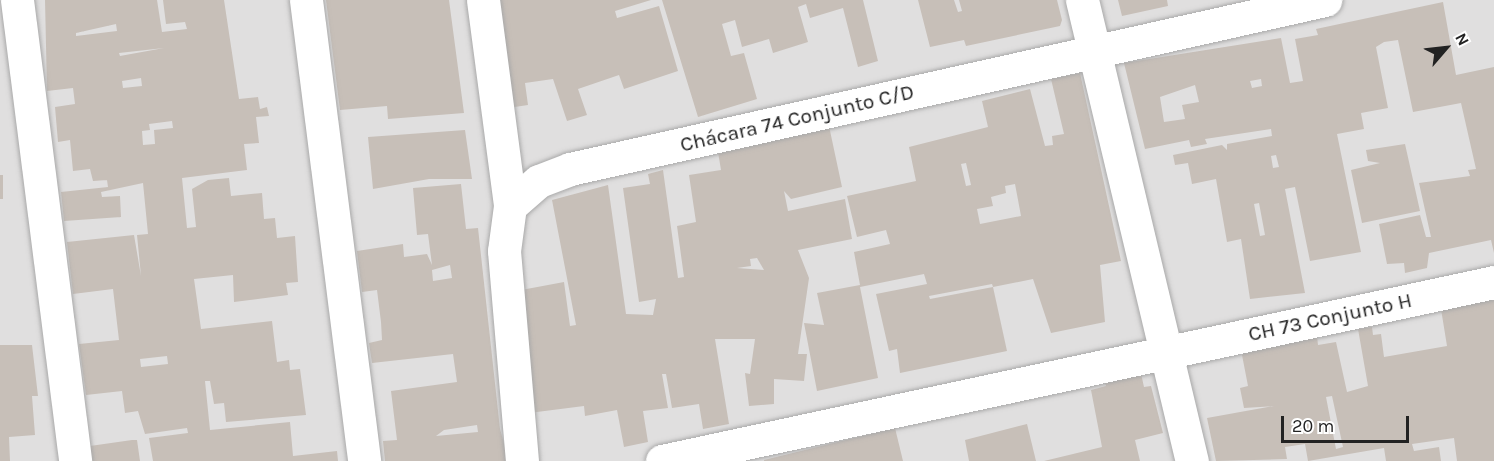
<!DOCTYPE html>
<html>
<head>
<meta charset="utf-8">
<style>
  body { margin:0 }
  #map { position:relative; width:1494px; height:461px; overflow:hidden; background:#f2efe9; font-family:Karla,sans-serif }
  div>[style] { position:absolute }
  .residential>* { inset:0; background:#e0dfdf; transform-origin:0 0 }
  .building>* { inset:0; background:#c7bfb8; transform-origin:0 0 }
  .roads { filter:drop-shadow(0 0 2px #a9a9a9) drop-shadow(0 0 2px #a9a9a9) }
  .minor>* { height:33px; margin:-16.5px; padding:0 16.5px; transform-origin:16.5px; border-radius:16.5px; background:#fff }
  span { translate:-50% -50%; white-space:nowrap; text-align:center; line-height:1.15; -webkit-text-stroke:6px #fff; paint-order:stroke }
  .street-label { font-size:21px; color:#222 }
  .north { position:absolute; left:1416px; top:18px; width:60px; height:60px; -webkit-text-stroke:4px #fff; paint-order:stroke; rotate:62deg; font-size:16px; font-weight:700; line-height:24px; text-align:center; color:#222 }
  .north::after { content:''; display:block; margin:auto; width:21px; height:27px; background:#222; clip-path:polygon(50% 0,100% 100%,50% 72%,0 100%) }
  .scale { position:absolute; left:1281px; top:416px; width:128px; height:27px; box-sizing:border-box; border:3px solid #222; border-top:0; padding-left:8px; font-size:18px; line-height:21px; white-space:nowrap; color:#222; -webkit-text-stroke:4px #fff; paint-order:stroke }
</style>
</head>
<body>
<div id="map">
  <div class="residential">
    <i style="left:0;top:0;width:1494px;height:461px"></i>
  </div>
  <div class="building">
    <i style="clip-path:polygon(evenodd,45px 0,157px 0,162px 32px,187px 29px,185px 22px,166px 24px,163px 0,224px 0,239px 99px,258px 97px,260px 109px,267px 107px,269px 116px,256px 117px,259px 143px,244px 144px,247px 170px,182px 178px,187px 228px,196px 227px,192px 189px,208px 180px,229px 178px,231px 196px,262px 193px,264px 219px,275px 218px,277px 238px,295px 236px,298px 282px,286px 283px,288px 295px,234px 302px,233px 275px,194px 279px,201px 329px,272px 321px,277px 362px,289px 360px,290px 370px,300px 369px,306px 415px,226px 422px,224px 403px,214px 404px,210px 381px,205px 381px,210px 430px,290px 422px,293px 456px,337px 451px,338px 461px,153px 461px,149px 438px,188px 433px,187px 428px,145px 434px,138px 411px,125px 413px,122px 391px,86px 395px,79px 344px,119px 340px,113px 289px,73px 294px,67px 242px,134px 235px,141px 276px,137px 235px,148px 234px,143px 183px,101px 192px,102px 197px,120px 196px,121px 217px,64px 221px,61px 192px,108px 187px,107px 180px,93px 181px,90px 169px,73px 171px,70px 140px,58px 142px,55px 107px,75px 104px,73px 88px,47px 91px,45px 0,116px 24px,117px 31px,76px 36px,76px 33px,116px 24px,45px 0,164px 48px,120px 56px,119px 53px,164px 48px,45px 0,141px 78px,142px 86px,123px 88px,122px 81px,141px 78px,45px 0,172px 121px,173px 128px,154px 130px,155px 144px,143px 145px,142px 131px,150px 130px,149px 124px,172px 121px,45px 0,167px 356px,168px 364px,141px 367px,140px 359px,167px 356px)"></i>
    <i style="clip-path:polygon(326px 0,449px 0,464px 113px,388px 119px,387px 106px,340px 110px)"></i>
    <i style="clip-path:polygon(469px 0,651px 0,615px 11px,617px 18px,659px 6px,678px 71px,624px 89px,619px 75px,578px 89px,587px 115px,567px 121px,553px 79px,525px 83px,528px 105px,508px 108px)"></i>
    <i style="clip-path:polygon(662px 0,863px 0,878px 61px,858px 67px,843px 8px,810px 18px,806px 4px,798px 7px,808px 42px,773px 53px,769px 39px,742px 47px,735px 20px,722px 24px,731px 56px,744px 53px,757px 99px,698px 117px)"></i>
    <i style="clip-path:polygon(918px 0,954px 0,958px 12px,962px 11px,959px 0,1057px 0,1062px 20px,1060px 26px,966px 46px,964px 40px,930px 47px)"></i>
    <i style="clip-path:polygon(1118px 0,1167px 0,1168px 6px,1122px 16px)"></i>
    <i style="clip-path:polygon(evenodd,1443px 2px,1456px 75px,1494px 67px,1494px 253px,1491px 240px,1429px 253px,1427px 268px,1405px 273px,1404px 263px,1387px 264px,1379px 224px,1420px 215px,1426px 237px,1431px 237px,1419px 183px,1470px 176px,1468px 170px,1476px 169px,1461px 103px,1413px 112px,1398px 40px,1384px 42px,1376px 47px,1388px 108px,1361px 113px,1364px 129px,1337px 134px,1361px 252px,1310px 261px,1295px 187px,1285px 189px,1305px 293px,1250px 299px,1241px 239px,1227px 242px,1216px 179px,1192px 184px,1188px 163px,1175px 165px,1173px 155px,1222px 145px,1227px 150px,1227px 144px,1272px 136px,1271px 129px,1205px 139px,1207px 144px,1191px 147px,1189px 140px,1145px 149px,1124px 63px,1281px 38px,1290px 83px,1303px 81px,1295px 39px,1318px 35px,1316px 29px,1443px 2px,1261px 79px,1262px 86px,1252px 88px,1250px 81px,1261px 79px,1443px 2px,1195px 85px,1199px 102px,1182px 105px,1185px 119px,1164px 122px,1160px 97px,1195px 85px,1443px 2px,1276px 155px,1279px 167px,1273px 168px,1271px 156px,1276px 155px,1443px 2px,1259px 203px,1265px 235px,1260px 236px,1254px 204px,1259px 203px)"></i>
    <i style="clip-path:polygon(evenodd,1080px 73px,1121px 261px,1100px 265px,1105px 322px,1051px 333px,1033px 279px,993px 287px,1007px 351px,900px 373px,897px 349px,889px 351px,876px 294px,927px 284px,924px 274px,860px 287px,878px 378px,817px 391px,804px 323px,824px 325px,817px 293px,860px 285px,854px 252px,890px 244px,886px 230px,857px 237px,847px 196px,916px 181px,909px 147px,988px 127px,982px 101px,1030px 89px,1045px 146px,1053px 145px,1052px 136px,1064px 134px,1051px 79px,1080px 73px,966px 163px,971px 185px,966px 186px,961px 164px,966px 163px,1080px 73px,1015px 184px,1021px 216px,980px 224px,977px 209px,993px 206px,991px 197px,1006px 193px,1005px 186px,1015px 184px,1080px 73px,992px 284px,993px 287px,930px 299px,929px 296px,992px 284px)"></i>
    <i style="clip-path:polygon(evenodd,829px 126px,842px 187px,791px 199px,784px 191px,788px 211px,845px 199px,852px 239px,798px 250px,809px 278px,798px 354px,807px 354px,804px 381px,774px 379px,774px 404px,749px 406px,745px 373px,750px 374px,755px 339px,715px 339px,729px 424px,703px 429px,699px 404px,672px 408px,666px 374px,662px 374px,668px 408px,643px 411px,648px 442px,624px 447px,617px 410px,585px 416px,584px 406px,529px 413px,505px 293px,564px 282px,570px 326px,576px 325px,552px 200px,608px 185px,626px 314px,653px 315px,656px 299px,639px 302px,623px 188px,650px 184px,648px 174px,663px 170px,678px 278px,684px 277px,677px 226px,696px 222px,689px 175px,721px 170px,718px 152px,829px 126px,757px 258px,764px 270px,737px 268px,751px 266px,750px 259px,757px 258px)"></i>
    <i style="clip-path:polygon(465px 130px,472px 179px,429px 179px,373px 189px,368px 137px)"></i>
    <i style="clip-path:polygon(1405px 144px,1420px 211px,1362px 223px,1351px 170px,1380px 163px,1368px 161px,1366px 150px)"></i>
    <i style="left:0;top:175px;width:3px;height:24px"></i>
    <i style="clip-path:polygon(evenodd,461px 184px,466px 229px,478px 228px,500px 429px,509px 461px,385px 461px,383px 441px,397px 440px,391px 391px,457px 382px,453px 354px,372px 363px,369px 343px,382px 340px,381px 322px,377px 290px,362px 292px,357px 251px,403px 244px,404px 257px,427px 254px,432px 265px,428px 234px,417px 235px,413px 188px,461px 184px,450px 265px,452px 278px,433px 281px,432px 270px,450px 265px,461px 184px,477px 425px,478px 432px,436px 436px,444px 430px,477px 425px)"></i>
    <i style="clip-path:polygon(evenodd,1494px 298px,1494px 461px,1457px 461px,1454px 438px,1412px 444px,1414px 451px,1439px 447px,1441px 461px,1386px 461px,1384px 448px,1308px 461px,1305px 444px,1285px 447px,1287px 459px,1216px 461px,1207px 418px,1274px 406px,1244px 408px,1240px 388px,1248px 386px,1242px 355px,1248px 348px,1317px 336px,1318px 345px,1336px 342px,1347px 392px,1368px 386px,1358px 329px,1372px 327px,1373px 335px,1381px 334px,1384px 357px,1447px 346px,1441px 309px,1494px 298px,1332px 396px,1343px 447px,1336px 449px,1326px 397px,1332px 396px)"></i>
    <i style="clip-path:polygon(0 345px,32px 345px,38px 396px,32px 396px,35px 435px,9px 437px,10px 461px,0 461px)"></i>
    <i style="clip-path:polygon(1140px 369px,1144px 387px,1151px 386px,1163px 433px,1135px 440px,1140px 461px,1044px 461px,1102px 447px,1091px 390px,1106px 386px,1104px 379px)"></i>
    <i style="clip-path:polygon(1027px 424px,1036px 461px,969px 461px,965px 440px)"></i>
    <i style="clip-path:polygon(895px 428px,903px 461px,764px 461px,764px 460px)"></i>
    <i style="clip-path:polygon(132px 440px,137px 440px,140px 461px,92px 461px,90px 446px)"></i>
  </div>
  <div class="roads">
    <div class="minor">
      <i style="left:17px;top:0;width:465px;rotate:82.8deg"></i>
      <i style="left:306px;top:0;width:465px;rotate:82.8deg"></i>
      <i style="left:483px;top:0;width:208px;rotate:82.5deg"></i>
      <i style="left:510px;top:206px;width:45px;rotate:97.6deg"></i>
      <i style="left:504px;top:251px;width:211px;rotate:85.1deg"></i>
      <i style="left:1082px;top:0;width:474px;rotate:76.6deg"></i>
      <i style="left:510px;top:206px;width:38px;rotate:-41deg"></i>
      <i style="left:539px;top:181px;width:33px;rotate:-21deg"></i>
      <i style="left:570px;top:169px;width:774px;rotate:-12.62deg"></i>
      <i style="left:662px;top:461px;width:851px;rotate:-12.14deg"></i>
    </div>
  </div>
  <div class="street-label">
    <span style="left:797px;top:118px;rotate:-13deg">Chácara 74 Conjunto C/D</span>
    <span style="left:1330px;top:317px;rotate:-12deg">CH 73 Conjunto H</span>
  </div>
  <div class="north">N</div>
  <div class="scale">20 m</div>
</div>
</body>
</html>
